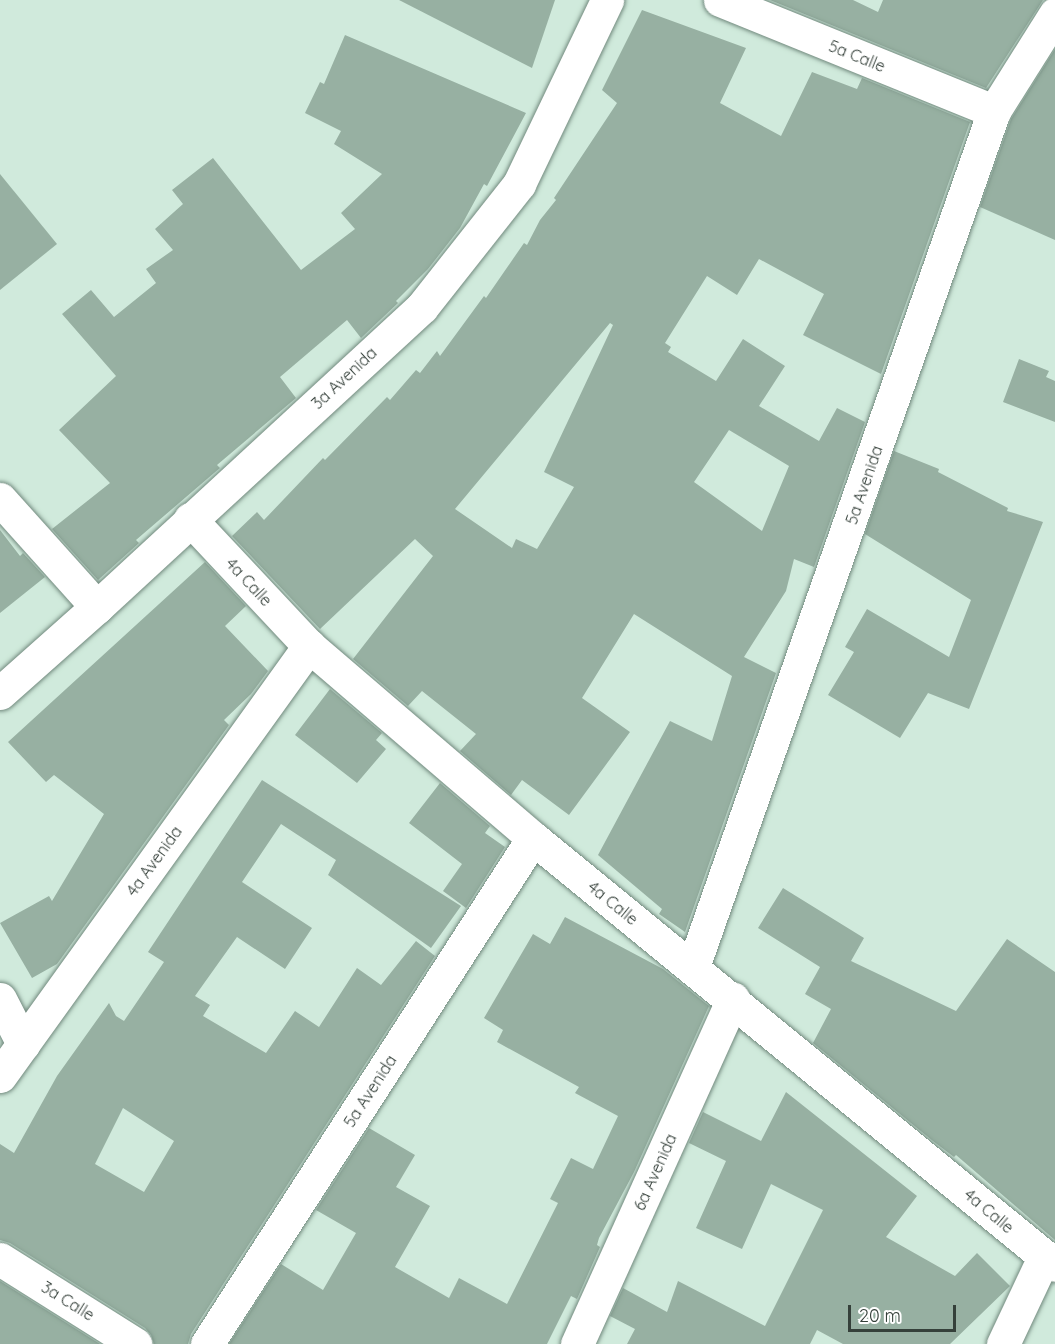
<!DOCTYPE html>
<html>
<head>
<meta charset="utf-8">
<style>
  body { margin:0 }
  #map { position:relative; width:1055px; height:1344px; overflow:hidden; background:#d0eadc; font-family:Quicksand,sans-serif }
  div>[style] { position:absolute }
  .building>* { inset:0; background:#97b0a2 }
  .roads { filter:drop-shadow(0 0 2px #71897d) drop-shadow(0 0 2px #71897d) }
  .street>* { height:33px; margin:-16.5px; padding:0 16.5px; transform-origin:16.5px; border-radius:16.5px; background:#fff }
  .secondary>* { height:33px; margin:-16.5px; padding:0 16.5px; transform-origin:16.5px; border-radius:16.5px; background:#fff }
  span { translate:-50% -50%; white-space:nowrap; text-align:center; line-height:1.15; -webkit-text-stroke:5px #fff; paint-order:stroke }
  .street-label { font-size:16px; color:#35403a }
  .scale { position:absolute; left:848px; top:1305px; width:108px; height:27px; box-sizing:border-box; border:3px solid #35403a; border-top:0; padding-left:8px; font-size:18px; line-height:21px; white-space:nowrap; color:#35403a; -webkit-text-stroke:4px #fff; paint-order:stroke }
</style>
</head>
<body>
<div id="map">
  <div class="building">
    <i style="clip-path:polygon(399px 0,555px 0,532px 68px)"></i>
    <i style="clip-path:polygon(770px 0,853px 0,878px 12px,883px 0,1043px 0,986px 88px)"></i>
    <i style="clip-path:polygon(evenodd,642px 10px,746px 48px,720px 103px,781px 136px,812px 72px,857px 89px,862px 78px,970px 122px,881px 374px,803px 335px,824px 294px,759px 259px,737px 295px,707px 276px,665px 343px,671px 347px,668px 352px,716px 381px,743px 339px,785px 366px,759px 406px,819px 441px,837px 408px,865px 422px,814px 567px,794px 559px,786px 591px,744px 657px,776px 673px,685px 932px,659px 914px,662px 909px,598px 855px,670px 721px,712px 741px,732px 676px,634px 614px,582px 698px,630px 732px,569px 815px,522px 780px,511px 795px,460px 751px,476px 734px,422px 691px,408px 706px,353px 659px,433px 556px,415px 539px,320px 629px,232px 536px,257px 512px,264px 520px,323px 458px,325px 460px,387px 397px,390px 400px,416px 370px,420px 373px,437px 351px,440px 356px,484px 296px,486px 298px,524px 243px,527px 245px,540px 220px,556px 200px,554px 198px,617px 103px,602px 90px,642px 10px,610px 323px,613px 325px,544px 472px,574px 487px,537px 549px,516px 539px,512px 548px,455px 509px,610px 323px,642px 10px,729px 430px,789px 466px,762px 531px,694px 482px,729px 430px)"></i>
    <i style="clip-path:polygon(345px 35px,526px 113px,487px 186px,484px 184px,460px 228px,428px 269px,396px 301px,398px 303px,361px 338px,347px 320px,280px 377px,296px 398px,217px 465px,220px 468px,214px 473px,136px 540px,139px 543px,98px 580px,52px 529px,110px 483px,59px 430px,116px 376px,62px 314px,91px 290px,114px 317px,156px 283px,146px 269px,173px 250px,155px 229px,183px 204px,172px 190px,213px 158px,301px 270px,355px 229px,341px 213px,382px 174px,334px 144px,341px 131px,305px 113px,320px 82px,324px 84px)"></i>
    <i style="clip-path:polygon(1055px 49px,1055px 240px,980px 207px,1011px 119px)"></i>
    <i style="clip-path:polygon(0 174px,57px 244px,0 290px)"></i>
    <i style="clip-path:polygon(1019px 359px,1049px 371px,1046px 377px,1055px 381px,1055px 422px,1003px 402px)"></i>
    <i style="clip-path:polygon(894px 451px,939px 469px,938px 472px,1008px 508px,1007px 511px,1043px 522px,969px 709px,928px 693px,900px 738px,828px 695px,854px 652px,845px 647px,867px 609px,949px 657px,971px 600px,865px 534px)"></i>
    <i style="clip-path:polygon(0 530px,20px 556px,23px 553px,45px 577px,0 613px)"></i>
    <i style="clip-path:polygon(205px 562px,246px 606px,225px 626px,268px 671px,251px 694px,224px 720px,229px 725px,57px 964px,32px 978px,0 923px,49px 896px,52px 901px,104px 814px,54px 775px,46px 782px,8px 742px)"></i>
    <i style="clip-path:polygon(330px 689px,382px 733px,376px 740px,386px 749px,357px 783px,295px 735px)"></i>
    <i style="clip-path:polygon(evenodd,262px 780px,461px 906px,431px 948px,328px 875px,336px 860px,281px 824px,242px 882px,312px 928px,285px 969px,237px 937px,195px 996px,210px 1005px,203px 1016px,266px 1053px,295px 1011px,319px 1027px,357px 968px,381px 985px,416px 941px,435px 956px,191px 1334px,188px 1344px,154px 1344px,151px 1335px,145px 1328px,10px 1243px,0 1240px,0 1144px,14px 1153px,57px 1076px,109px 1003px,116px 1016px,124px 1021px,164px 962px,148px 952px,262px 780px,123px 1108px,174px 1141px,144px 1192px,95px 1164px,123px 1108px)"></i>
    <i style="clip-path:polygon(440px 783px,490px 826px,485px 833px,505px 847px,466px 908px,443px 891px,462px 864px,409px 823px)"></i>
    <i style="clip-path:polygon(783px 888px,864px 938px,851px 961px,956px 1011px,1007px 939px,1055px 972px,1055px 1240px,956px 1155px,954px 1157px,933px 1141px,813px 1043px,831px 1009px,805px 994px,820px 967px,758px 928px)"></i>
    <i style="clip-path:polygon(565px 917px,663px 969px,709px 1006px,634px 1172px,599px 1238px,597px 1245px,600px 1247px,577px 1299px,571px 1296px,547px 1344px,229px 1344px,281px 1264px,323px 1290px,356px 1233px,316px 1210px,369px 1128px,415px 1155px,396px 1187px,430px 1206px,395px 1267px,449px 1298px,459px 1278px,507px 1304px,558px 1203px,550px 1199px,571px 1158px,593px 1169px,618px 1116px,575px 1093px,579px 1087px,497px 1042px,503px 1030px,484px 1018px,533px 934px,550px 944px)"></i>
    <i style="clip-path:polygon(786px 1092px,917px 1196px,886px 1237px,955px 1276px,977px 1253px,1010px 1286px,950px 1344px,843px 1344px,817px 1330px,810px 1344px,627px 1344px,635px 1329px,610px 1316px,623px 1288px,667px 1312px,678px 1281px,765px 1326px,823px 1210px,771px 1184px,742px 1249px,696px 1228px,726px 1161px,689px 1143px,703px 1112px,761px 1141px)"></i>
    <i style="clip-path:polygon(0 1281px,100px 1344px,0 1344px)"></i>
  </div>
  <div class="roads">
    <div class="street">
      <i style="left:720px;top:0;width:296px;rotate:22.1deg"></i>
      <i style="left:0;top:499px;width:145px;rotate:48.1deg"></i>
      <i style="left:190px;top:519px;width:174px;rotate:46.9deg"></i>
      <i style="left:309px;top:646px;width:295px;rotate:40.6deg"></i>
      <i style="left:533px;top:838px;width:674px;rotate:39.28deg"></i>
      <i style="left:693px;top:967px;width:907px;rotate:-70.63deg"></i>
      <i style="left:994px;top:111px;width:115px;rotate:-57.8deg"></i>
      <i style="left:0;top:999px;width:51px;rotate:62.9deg"></i>
      <i style="left:0;top:1076px;width:530px;rotate:-54.3deg"></i>
      <i style="left:0;top:1259px;width:160px;rotate:32.2deg"></i>
      <i style="left:207px;top:1344px;width:602px;rotate:-57.21deg"></i>
      <i style="left:577px;top:1344px;width:379px;rotate:-65.7deg"></i>
      <i style="left:1003px;top:1344px;width:96px;rotate:-64.8deg"></i>
    </div>
    <div class="secondary">
      <i style="left:0;top:693px;width:130px;rotate:-41.6deg"></i>
      <i style="left:97px;top:607px;width:442px;rotate:-42.7deg"></i>
      <i style="left:422px;top:307px;width:157px;rotate:-51.7deg"></i>
      <i style="left:519px;top:184px;width:204px;rotate:-64.4deg"></i>
    </div>
  </div>
  <div class="street-label">
    <span style="left:857px;top:56px;rotate:22deg">5a Calle</span>
    <span style="left:344px;top:378px;rotate:-43deg">3a Avenida</span>
    <span style="left:864px;top:485px;rotate:-71deg">5a Avenida</span>
    <span style="left:249px;top:582px;rotate:47deg">4a Calle</span>
    <span style="left:154px;top:861px;rotate:-54deg">4a Avenida</span>
    <span style="left:613px;top:903px;rotate:39deg">4a Calle</span>
    <span style="left:370px;top:1091px;rotate:-57deg">5a Avenida</span>
    <span style="left:655px;top:1172px;rotate:-66deg">6a Avenida</span>
    <span style="left:989px;top:1211px;rotate:40deg">4a Calle</span>
    <span style="left:68px;top:1301px;rotate:32deg">3a Calle</span>
  </div>
  <div class="scale">20 m</div>
</div>
</body>
</html>
